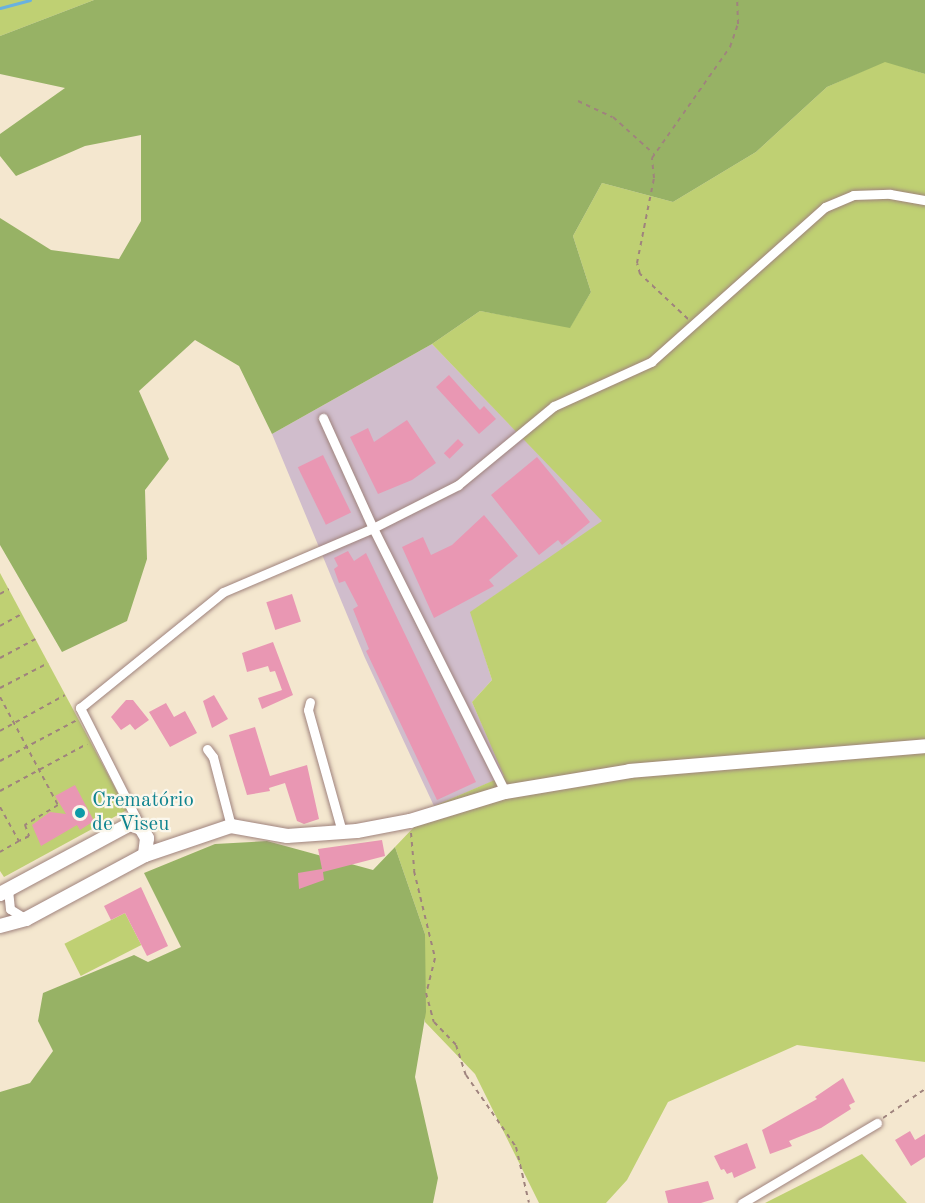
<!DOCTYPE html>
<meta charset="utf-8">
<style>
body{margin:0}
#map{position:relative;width:925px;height:1203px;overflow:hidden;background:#f4e7cf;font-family:"Old Standard TT",serif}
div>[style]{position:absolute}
.industrial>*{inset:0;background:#d0bdcc}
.green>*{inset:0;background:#bfd073;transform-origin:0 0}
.forest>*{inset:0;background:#97b265}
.stream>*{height:3px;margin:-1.5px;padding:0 1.5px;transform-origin:1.5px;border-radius:1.5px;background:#69b1e0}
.building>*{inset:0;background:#e997b3;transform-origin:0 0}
.path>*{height:2px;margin-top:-1px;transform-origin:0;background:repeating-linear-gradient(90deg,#9f837d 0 4.5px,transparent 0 9px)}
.roads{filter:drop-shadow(0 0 2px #9f837d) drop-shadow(0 0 2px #9f837d)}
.street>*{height:9px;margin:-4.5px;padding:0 4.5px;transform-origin:4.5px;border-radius:4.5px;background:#fff}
.secondary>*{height:14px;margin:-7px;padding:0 7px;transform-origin:7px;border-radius:7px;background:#fff}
.dots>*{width:16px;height:16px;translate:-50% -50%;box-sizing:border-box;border:3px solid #fbf7ec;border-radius:50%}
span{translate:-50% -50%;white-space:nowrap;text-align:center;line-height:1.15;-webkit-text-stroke:4.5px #fbf7ec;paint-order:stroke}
.culture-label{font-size:21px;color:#0d838f}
.left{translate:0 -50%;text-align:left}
</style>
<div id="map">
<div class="industrial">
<div style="clip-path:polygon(432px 344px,603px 521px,471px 612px,492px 680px,472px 702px,505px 776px,434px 806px,365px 658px,272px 434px)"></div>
</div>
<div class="green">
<div style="clip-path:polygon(0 0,94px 0,0 36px)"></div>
<div style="clip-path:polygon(885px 61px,925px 74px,925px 1062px,797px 1045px,668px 1102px,627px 1180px,606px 1203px,539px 1203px,475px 1074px,425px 1022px,425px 934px,395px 847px,434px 806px,504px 776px,472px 702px,492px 680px,470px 612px,602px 521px,432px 344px,480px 311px,570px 327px,591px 292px,573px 236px,602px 183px,673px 202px,756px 152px,827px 87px)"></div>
<div style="clip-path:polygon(0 573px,127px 810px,4px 877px,0 871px)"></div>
<div style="left:125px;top:913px;width:36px;height:68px;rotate:63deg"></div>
<div style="clip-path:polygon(862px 1154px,907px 1203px,765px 1203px)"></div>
</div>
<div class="forest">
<div style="clip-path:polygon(94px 0,925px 0,925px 74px,885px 62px,827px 87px,756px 152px,673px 202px,602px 183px,573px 236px,591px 292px,570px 328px,480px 311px,432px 344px,272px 434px,239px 366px,195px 340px,139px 391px,169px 459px,145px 490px,147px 559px,127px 621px,62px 652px,0 545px,0 218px,51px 250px,119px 259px,141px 221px,141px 135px,85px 146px,16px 176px,0 156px,0 134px,65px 88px,0 74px,0 36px)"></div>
<div style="clip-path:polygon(267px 841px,373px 870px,395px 847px,425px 934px,426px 1012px,415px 1077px,438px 1178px,433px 1203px,0 1203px,0 1092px,30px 1083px,53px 1051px,38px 1021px,43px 993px,134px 955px,148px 962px,181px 947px,144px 873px,215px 844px)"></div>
</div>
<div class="stream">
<div style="left:0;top:8px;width:31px;rotate:-15deg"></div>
</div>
<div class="building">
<div style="clip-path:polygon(449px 375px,480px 410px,484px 406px,496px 419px,479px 434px,436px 387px)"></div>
<div style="clip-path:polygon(407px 420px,436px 463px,412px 480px,378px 494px,350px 437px,368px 428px,374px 442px)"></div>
<div style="left:458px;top:439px;width:8px;height:20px;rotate:45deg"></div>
<div style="left:323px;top:455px;width:64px;height:28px;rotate:64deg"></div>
<div style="clip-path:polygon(537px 457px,590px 522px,562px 545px,558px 540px,539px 555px,491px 495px)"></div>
<div style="clip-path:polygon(484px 515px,518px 556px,489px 580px,494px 586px,434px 618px,402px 547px,423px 537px,431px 555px,452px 545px)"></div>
<div style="clip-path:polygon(348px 551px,354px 561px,366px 553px,476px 782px,437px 800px,366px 651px,369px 649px,353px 609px,358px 606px,345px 581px,339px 583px,334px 569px,338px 566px,334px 558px)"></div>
<div style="left:292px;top:594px;width:29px;height:27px;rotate:72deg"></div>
<div style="clip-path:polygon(273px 642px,293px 695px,262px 709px,258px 698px,282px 690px,275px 671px,270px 672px,268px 666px,247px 672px,242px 653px)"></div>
<div style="clip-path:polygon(214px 695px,228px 719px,212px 728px,203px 701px)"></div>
<div style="clip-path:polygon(126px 700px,133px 700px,149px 720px,135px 730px,130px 724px,121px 730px,111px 717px)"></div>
<div style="clip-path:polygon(166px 703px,174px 717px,185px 711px,197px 733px,170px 747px,149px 712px)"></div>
<div style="clip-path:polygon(255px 727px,270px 776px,307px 765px,319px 819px,304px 824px,297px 821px,285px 783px,269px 788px,270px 791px,247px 795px,229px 735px)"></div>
<div style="clip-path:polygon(75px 785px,94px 821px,80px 830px,77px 825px,41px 846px,32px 825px,50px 812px,66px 814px,55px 796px)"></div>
<div style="clip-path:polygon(382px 840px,385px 856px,323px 872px,324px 880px,299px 889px,298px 873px,322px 869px,318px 849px)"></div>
<div style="clip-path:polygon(141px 887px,168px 946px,147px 956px,125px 913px,111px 920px,104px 906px)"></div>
<div style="clip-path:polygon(843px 1078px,855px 1102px,849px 1105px,851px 1109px,821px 1128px,789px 1141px,792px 1146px,770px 1154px,762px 1130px,817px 1099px,815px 1097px)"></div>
<div style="clip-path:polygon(910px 1131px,915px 1140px,925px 1134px,925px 1157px,911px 1166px,895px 1140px)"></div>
<div style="clip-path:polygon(747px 1143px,756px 1168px,734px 1178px,732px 1172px,727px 1174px,724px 1169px,721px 1170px,714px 1156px)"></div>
<div style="clip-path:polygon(708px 1181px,714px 1199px,701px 1203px,668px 1203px,665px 1191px)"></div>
</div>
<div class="path">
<div style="left:578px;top:101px;width:38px;rotate:25deg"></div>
<div style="left:613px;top:117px;width:55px;rotate:42.1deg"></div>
<div style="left:688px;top:319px;width:66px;rotate:-136.8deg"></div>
<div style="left:640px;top:274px;width:11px;rotate:-105deg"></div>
<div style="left:637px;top:263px;width:87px;rotate:-78.7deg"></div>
<div style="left:654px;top:178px;width:20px;rotate:-96deg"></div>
<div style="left:652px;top:158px;width:136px;rotate:-54.9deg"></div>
<div style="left:730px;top:47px;width:24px;rotate:-71deg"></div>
<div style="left:738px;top:24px;width:24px;rotate:-92deg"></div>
<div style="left:0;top:594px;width:10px;rotate:-29deg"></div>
<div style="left:0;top:626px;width:25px;rotate:-29deg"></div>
<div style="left:0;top:658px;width:40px;rotate:-28deg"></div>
<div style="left:0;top:688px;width:54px;rotate:-27.5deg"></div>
<div style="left:0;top:697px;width:123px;rotate:61.8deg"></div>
<div style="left:58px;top:805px;width:39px;rotate:149deg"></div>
<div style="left:25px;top:825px;width:12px;rotate:70deg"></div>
<div style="left:29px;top:836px;width:11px;rotate:153deg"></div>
<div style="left:0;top:731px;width:74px;rotate:-29deg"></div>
<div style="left:0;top:761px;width:87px;rotate:-28deg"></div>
<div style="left:0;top:791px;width:99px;rotate:-28.4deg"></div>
<div style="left:0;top:807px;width:39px;rotate:61deg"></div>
<div style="left:19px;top:841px;width:22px;rotate:150deg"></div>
<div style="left:411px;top:833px;width:38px;rotate:85deg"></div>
<div style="left:414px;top:871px;width:89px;rotate:76.4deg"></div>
<div style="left:435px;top:958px;width:36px;rotate:104deg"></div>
<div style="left:426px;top:993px;width:30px;rotate:75deg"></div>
<div style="left:434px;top:1022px;width:32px;rotate:46deg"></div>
<div style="left:456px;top:1045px;width:32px;rotate:72deg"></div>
<div style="left:466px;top:1075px;width:88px;rotate:55.2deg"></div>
<div style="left:516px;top:1147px;width:57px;rotate:76.9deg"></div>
<div style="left:883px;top:1118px;width:51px;rotate:-34.6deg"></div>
</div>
<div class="roads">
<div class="street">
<div style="left:323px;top:418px;width:121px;rotate:65.6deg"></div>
<div style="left:373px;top:528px;width:295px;rotate:63.4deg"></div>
<div style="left:310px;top:702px;width:8px;rotate:104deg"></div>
<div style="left:308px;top:710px;width:127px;rotate:74.4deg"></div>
<div style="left:207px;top:749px;width:10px;rotate:53deg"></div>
<div style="left:213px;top:757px;width:71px;rotate:75.4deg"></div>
<div style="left:141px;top:828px;width:135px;rotate:-116.9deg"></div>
<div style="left:80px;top:708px;width:184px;rotate:-39deg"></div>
<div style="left:223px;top:592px;width:163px;rotate:-23.1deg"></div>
<div style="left:373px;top:528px;width:95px;rotate:-26.8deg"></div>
<div style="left:458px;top:485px;width:124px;rotate:-39.5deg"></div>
<div style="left:554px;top:406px;width:107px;rotate:-24.4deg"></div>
<div style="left:651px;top:362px;width:233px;rotate:-41.7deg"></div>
<div style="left:825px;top:207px;width:30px;rotate:-23deg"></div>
<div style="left:853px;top:195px;width:37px;rotate:-2deg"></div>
<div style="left:890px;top:194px;width:36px;rotate:10deg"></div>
<div style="left:8px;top:890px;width:19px;rotate:84deg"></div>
<div style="left:10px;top:909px;width:19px;rotate:32deg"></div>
<div style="left:742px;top:1203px;width:157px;rotate:-30.7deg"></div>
</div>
<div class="secondary">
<div style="left:0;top:894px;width:148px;rotate:-28.3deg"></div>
<div style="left:130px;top:824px;width:12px;rotate:20deg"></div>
<div style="left:141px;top:828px;width:12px;rotate:59deg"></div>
<div style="left:147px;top:838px;width:17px;rotate:97deg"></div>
<div style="left:0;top:926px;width:27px;rotate:-15deg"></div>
<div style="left:26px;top:919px;width:135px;rotate:-28.3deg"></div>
<div style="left:145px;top:855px;width:91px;rotate:-18.6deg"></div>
<div style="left:231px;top:826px;width:57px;rotate:10.1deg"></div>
<div style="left:287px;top:836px;width:70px;rotate:-4.1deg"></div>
<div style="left:357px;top:831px;width:54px;rotate:-10.7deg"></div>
<div style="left:410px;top:821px;width:99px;rotate:-17deg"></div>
<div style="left:505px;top:792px;width:127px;rotate:-9.5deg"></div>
<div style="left:630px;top:771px;width:296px;rotate:-4.8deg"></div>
</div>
</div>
<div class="dots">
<div style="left:80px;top:813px;background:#0f9aa8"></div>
</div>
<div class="culture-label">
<span class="left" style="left:92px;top:813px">Crematório<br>de Viseu</span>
</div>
</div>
